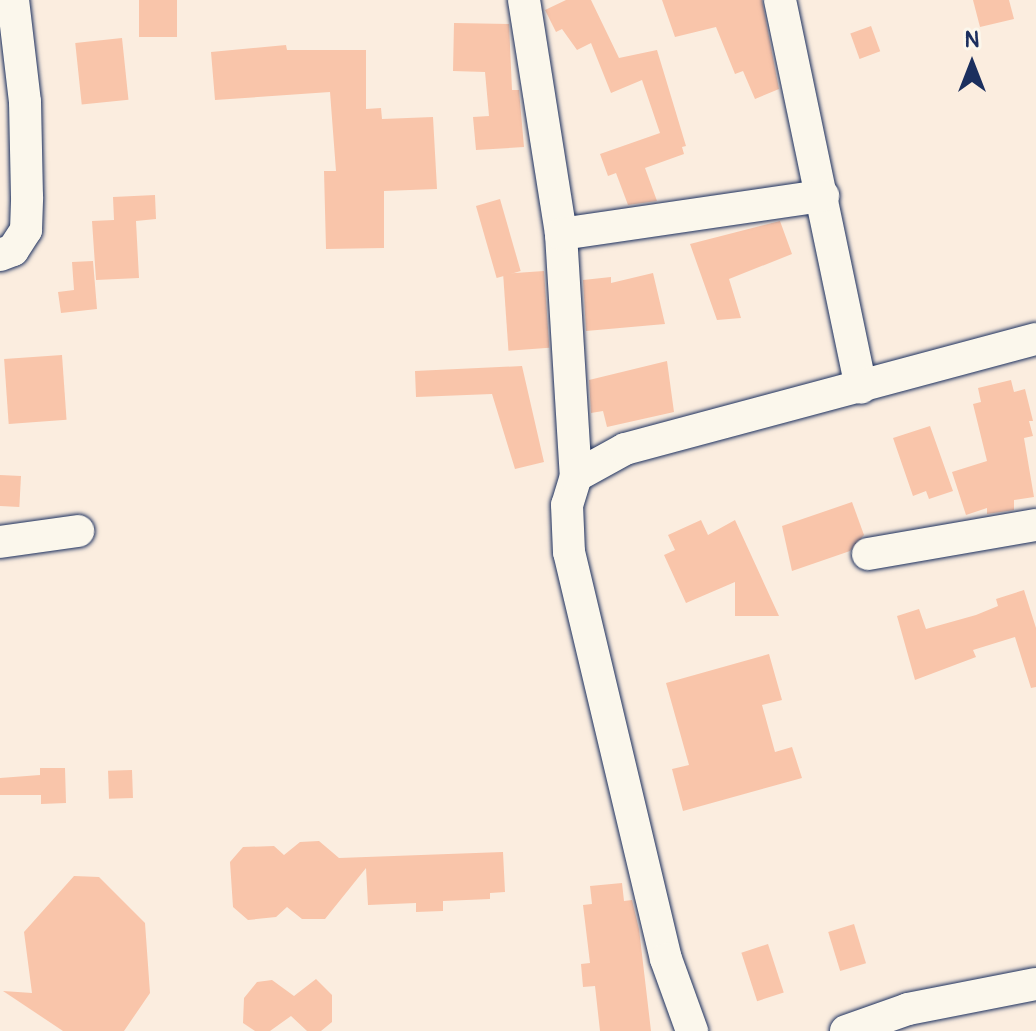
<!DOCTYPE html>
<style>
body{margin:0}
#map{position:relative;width:1036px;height:1031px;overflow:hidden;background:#fbeddf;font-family:Pangolin,sans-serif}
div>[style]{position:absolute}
.building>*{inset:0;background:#f9c5aa;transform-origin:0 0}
.roads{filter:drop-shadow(0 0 2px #1b2f5e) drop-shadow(0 0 2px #1b2f5e)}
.minor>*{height:32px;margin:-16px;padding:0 16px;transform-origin:16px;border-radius:16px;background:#fbf7ec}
span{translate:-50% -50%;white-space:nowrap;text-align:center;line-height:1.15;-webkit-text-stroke:8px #fbf7ec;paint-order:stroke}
.north{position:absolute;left:932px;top:24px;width:80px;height:80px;-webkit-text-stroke:6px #fbf7ec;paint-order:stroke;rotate:0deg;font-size:22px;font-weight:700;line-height:32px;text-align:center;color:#1b2f5e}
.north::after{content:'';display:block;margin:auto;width:28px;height:36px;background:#1b2f5e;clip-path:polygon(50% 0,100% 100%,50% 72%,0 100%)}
</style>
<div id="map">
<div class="building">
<div style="left:139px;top:0;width:38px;height:37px"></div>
<div style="clip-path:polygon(566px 0,591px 0,619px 58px,657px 50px,686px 146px,682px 147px,684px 154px,645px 168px,657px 201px,628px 205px,616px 173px,608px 176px,600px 154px,660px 133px,642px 80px,611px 93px,591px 43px,577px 50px,562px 29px,556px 32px,545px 10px)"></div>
<div style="clip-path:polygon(662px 0,762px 0,779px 89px,755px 99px,743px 71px,735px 74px,716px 27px,675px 37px)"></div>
<div style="clip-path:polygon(973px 0,1009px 0,1014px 19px,980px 27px)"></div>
<div style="clip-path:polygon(454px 23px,509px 24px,512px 90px,519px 90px,524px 147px,476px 150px,473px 117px,489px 116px,485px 72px,453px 71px)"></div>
<div style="left:871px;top:26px;width:27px;height:22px;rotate:70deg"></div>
<div style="left:122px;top:38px;width:62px;height:47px;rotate:84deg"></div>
<div style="clip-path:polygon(286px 45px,287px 50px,366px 50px,366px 109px,381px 108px,382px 119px,433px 117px,437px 189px,384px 191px,384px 248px,326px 249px,324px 171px,336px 171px,330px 92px,215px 100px,211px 52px)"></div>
<div style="clip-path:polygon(155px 195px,156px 219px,136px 221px,139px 278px,96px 280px,92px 221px,114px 220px,113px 197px)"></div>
<div style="left:500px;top:199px;width:75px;height:25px;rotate:74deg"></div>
<div style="clip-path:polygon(780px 221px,792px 254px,729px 279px,741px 318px,717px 320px,690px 244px)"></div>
<div style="clip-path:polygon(93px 261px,97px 309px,61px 313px,58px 292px,74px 290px,72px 262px)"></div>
<div style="left:544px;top:271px;width:77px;height:41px;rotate:86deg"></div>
<div style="clip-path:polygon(653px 273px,665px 324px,586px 331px,583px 280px,611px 277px,611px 283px)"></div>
<div style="left:62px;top:355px;width:65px;height:58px;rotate:86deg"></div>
<div style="clip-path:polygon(667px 361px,674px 412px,607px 427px,603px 411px,591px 413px,589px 380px)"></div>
<div style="clip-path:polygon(522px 366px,544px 462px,515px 469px,492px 394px,416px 397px,415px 371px)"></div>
<div style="clip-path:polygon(1011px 380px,1014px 392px,1025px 389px,1033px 421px,1029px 421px,1033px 436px,1024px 438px,1034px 497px,1014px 500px,1014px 510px,987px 514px,987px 508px,966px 515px,952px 472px,987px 461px,973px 404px,981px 402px,978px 388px)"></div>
<div style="clip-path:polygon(930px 426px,953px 491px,929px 499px,926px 491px,913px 496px,893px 438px)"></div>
<div style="left:0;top:475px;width:21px;height:31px;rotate:3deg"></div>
<div style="clip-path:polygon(852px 502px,864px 535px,850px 551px,792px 571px,782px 526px)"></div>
<div style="clip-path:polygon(701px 520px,708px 535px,735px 520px,779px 616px,735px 616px,735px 582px,686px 603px,664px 555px,675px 550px,668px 535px)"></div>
<div style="clip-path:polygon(1024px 590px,1036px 628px,1036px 687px,1031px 688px,1015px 637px,973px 650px,976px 657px,915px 680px,897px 616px,919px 609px,926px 629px,976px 615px,998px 606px,996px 599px)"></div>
<div style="clip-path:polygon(769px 654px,782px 700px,762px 705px,775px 752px,792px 747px,802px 778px,683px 811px,672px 769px,689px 765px,666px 683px)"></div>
<div style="clip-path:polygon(40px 768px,65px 768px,66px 803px,41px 804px,41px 795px,0 795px,0 778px,40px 775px)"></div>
<div style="left:132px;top:770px;width:28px;height:24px;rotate:88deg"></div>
<div style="clip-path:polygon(319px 841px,339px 858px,503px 852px,505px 892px,490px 893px,490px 899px,443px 901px,443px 911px,416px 912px,416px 903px,368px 905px,366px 868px,325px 919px,302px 919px,287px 907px,276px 917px,248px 920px,233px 907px,230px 862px,243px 847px,274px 846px,284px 855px,300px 842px)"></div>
<div style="clip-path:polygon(74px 876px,99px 877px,145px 923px,150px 993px,124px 1031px,63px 1031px,3px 991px,32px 993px,24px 932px)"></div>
<div style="clip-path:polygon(622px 883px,624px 901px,632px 900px,639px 929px,651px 1031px,600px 1031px,595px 986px,583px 987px,581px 964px,590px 963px,583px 905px,592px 904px,590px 886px)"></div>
<div style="left:854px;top:924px;width:41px;height:27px;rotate:73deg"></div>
<div style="left:768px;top:944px;width:51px;height:28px;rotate:72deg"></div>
<div style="clip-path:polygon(316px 979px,332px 995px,332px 1022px,321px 1031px,307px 1031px,291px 1016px,270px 1031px,255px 1031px,243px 1023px,244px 998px,257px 982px,272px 980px,294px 996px)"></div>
</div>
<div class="roads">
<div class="minor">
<div style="left:524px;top:0;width:237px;rotate:81deg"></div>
<div style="left:561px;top:234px;width:242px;rotate:86.5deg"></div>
<div style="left:576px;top:476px;width:30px;rotate:107deg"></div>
<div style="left:567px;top:505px;width:47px;rotate:87.6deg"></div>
<div style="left:569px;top:552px;width:418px;rotate:76.6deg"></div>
<div style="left:666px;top:959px;width:77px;rotate:70.1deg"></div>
<div style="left:780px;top:0;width:396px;rotate:78.2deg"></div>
<div style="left:561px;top:234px;width:265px;rotate:-8.3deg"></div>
<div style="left:0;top:255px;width:14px;rotate:-21deg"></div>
<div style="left:13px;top:250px;width:24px;rotate:-57deg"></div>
<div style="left:26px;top:230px;width:33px;rotate:-88deg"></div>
<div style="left:27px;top:197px;width:95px;rotate:-91.2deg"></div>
<div style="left:25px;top:102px;width:103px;rotate:-96.7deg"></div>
<div style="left:576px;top:476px;width:56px;rotate:-28.9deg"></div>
<div style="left:625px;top:449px;width:425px;rotate:-15deg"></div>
<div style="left:0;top:542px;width:79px;rotate:-8deg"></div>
<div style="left:868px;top:554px;width:170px;rotate:-9.8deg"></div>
<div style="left:846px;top:1031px;width:66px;rotate:-19.5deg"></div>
<div style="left:908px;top:1009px;width:130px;rotate:-11.1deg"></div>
</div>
</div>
<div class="north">N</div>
</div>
